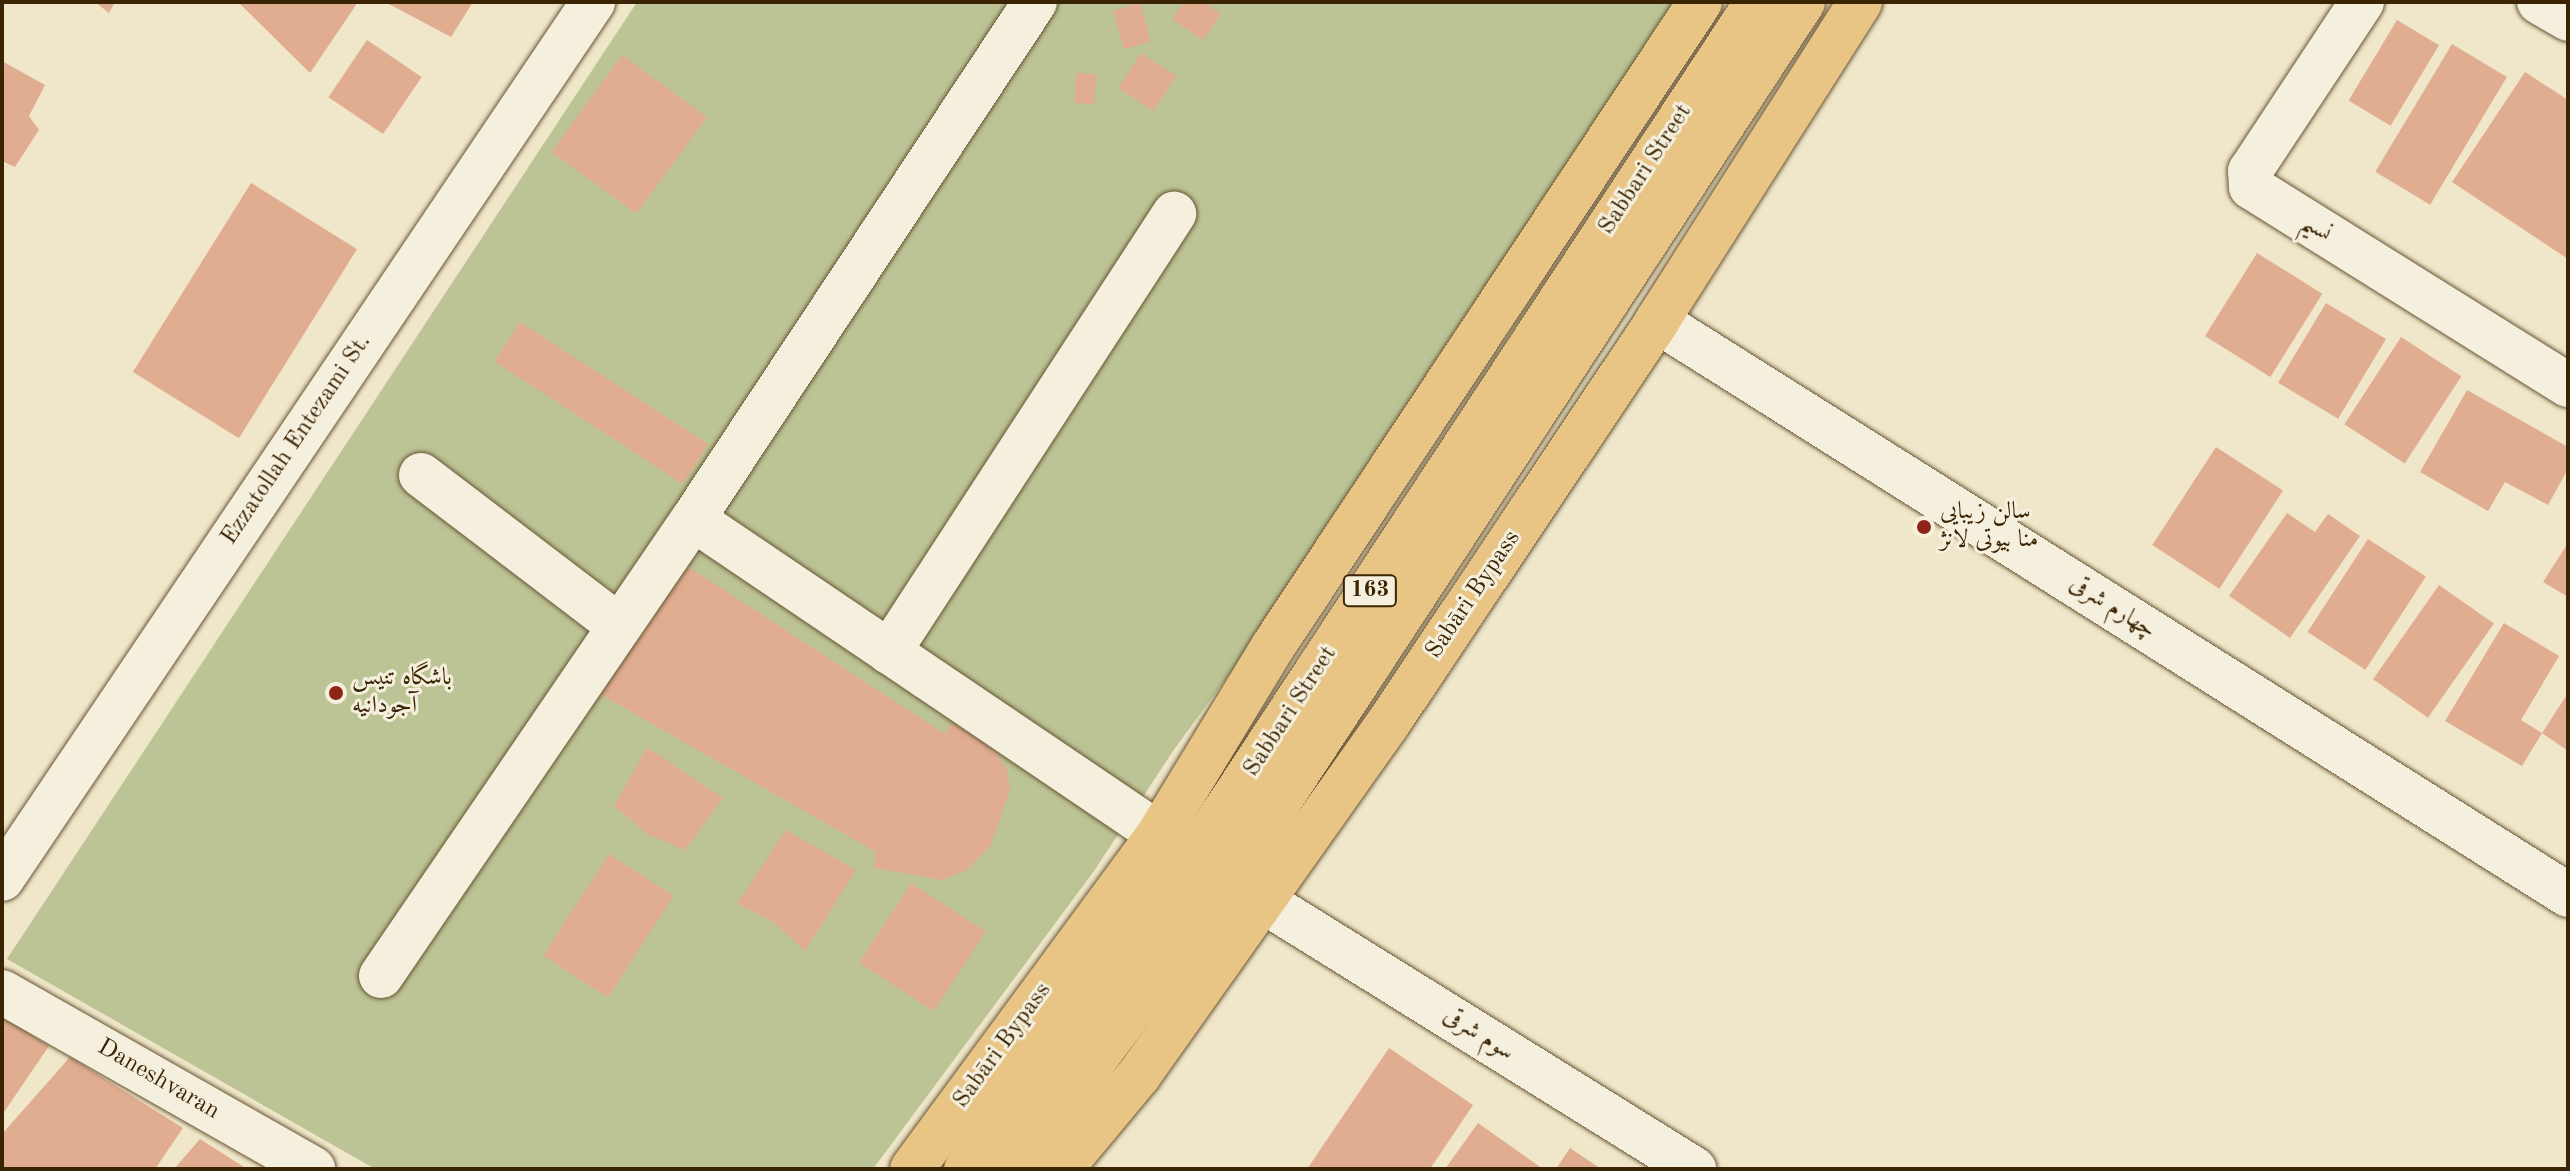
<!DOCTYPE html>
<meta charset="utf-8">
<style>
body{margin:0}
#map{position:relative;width:2570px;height:1171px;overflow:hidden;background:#f0e7ca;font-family:"Old Standard TT",Amiri,serif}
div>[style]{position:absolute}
.green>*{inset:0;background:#bcc495}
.building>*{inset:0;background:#e0ad91;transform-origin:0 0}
.roads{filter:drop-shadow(0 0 2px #685535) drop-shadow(0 0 2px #685535)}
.minor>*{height:44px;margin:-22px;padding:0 22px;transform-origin:22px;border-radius:22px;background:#f5efdd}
.major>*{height:44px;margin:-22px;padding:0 22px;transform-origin:22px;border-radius:22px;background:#e8c485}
.dots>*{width:22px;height:22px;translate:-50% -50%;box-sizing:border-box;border:4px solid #f5efdd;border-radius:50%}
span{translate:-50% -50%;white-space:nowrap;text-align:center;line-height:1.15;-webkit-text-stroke:6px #f5efdd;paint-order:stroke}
.shield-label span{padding:2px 6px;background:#f5efdd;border:2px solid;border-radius:6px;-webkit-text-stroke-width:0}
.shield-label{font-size:22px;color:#3b2403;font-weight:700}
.street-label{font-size:24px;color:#3b2403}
.poi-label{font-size:24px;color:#3b2403}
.left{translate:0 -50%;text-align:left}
.frame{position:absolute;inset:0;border:4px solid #3b2403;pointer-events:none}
</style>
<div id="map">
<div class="green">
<div style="clip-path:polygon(637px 2px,1676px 2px,1319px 552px,1173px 751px,1094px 871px,873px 1169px,375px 1169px,7px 959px)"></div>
</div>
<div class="building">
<div style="clip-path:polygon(95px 2px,115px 2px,109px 13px)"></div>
<div style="clip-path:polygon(238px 2px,358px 2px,310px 73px)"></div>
<div style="clip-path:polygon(385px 2px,473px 2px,451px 37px)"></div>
<div style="clip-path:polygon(1184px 2px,1204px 2px,1221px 14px,1203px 40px,1172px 19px)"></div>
<div style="left:1140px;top:3px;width:40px;height:28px;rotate:74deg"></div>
<div style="left:2397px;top:20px;width:49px;height:94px;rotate:31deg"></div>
<div style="left:367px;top:40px;width:66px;height:69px;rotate:34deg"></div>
<div style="left:2452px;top:44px;width:64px;height:149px;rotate:31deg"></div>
<div style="left:1141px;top:53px;width:42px;height:42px;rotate:33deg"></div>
<div style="left:622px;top:55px;width:105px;height:120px;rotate:36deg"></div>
<div style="clip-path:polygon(2px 61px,45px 85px,29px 116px,39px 130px,15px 167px,2px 161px)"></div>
<div style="clip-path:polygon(2525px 72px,2568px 100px,2568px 259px,2452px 182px)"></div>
<div style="left:1076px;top:73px;width:20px;height:30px;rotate:3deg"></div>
<div style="left:251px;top:183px;width:125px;height:223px;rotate:32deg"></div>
<div style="left:2257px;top:253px;width:77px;height:98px;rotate:32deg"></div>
<div style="left:2326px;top:303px;width:70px;height:93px;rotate:31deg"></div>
<div style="left:520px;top:322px;width:225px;height:47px;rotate:33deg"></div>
<div style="left:2401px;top:337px;width:72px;height:104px;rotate:33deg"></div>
<div style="clip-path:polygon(2467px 390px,2568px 447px,2568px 469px,2548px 505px,2505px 482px,2488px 511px,2420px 472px)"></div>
<div style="left:2216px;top:447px;width:80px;height:117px;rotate:33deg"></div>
<div style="clip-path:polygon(2287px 513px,2315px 532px,2328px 514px,2360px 536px,2290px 638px,2229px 596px)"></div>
<div style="left:2368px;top:539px;width:69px;height:111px;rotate:33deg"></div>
<div style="clip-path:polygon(2568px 543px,2568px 597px,2543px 582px)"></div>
<div style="clip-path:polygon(684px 564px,945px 734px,952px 723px,993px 749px,1007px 769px,1010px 790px,990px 847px,967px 870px,942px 880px,874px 868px,876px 852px,600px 694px)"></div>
<div style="left:2439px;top:585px;width:67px;height:115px;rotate:35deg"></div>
<div style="clip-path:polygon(2504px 623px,2559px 656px,2521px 720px,2542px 733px,2522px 766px,2445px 721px)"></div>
<div style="clip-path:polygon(2568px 693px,2568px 751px,2542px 733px)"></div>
<div style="clip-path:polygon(647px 747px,723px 798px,685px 850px,649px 835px,614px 806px)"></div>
<div style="clip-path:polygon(786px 830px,856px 870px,805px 951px,775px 923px,737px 904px)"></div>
<div style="left:609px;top:854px;width:77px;height:121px;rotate:33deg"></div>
<div style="left:911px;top:883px;width:89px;height:95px;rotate:33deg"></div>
<div style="clip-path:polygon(2px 1016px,49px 1046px,2px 1115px)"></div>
<div style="clip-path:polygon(1389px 1048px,1473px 1105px,1430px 1169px,1307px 1169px)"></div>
<div style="clip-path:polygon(70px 1057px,183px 1128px,155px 1169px,2px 1169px,2px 1134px)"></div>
<div style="clip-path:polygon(1478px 1123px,1543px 1169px,1445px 1169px)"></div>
<div style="clip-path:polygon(200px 1139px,247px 1169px,174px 1169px)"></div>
<div style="clip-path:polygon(1570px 1148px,1601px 1169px,1556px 1169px)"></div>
</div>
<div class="roads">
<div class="minor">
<div style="left:1035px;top:2px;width:620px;rotate:123.48deg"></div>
<div style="left:693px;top:519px;width:562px;rotate:34.06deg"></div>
<div style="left:2362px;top:2px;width:203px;rotate:123.5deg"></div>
<div style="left:2250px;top:171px;width:16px;rotate:86deg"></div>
<div style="left:2251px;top:187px;width:374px;rotate:32deg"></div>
<div style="left:2539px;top:2px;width:34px;rotate:30deg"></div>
<div style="left:1657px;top:321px;width:1077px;rotate:32.21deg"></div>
<div style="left:421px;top:475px;width:249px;rotate:37.3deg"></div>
<div style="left:889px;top:652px;width:523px;rotate:-56.95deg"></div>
<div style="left:2px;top:879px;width:1058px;rotate:-56.02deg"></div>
<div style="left:1263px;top:901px;width:508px;rotate:31.87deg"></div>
<div style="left:381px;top:976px;width:553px;rotate:-55.68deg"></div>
<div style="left:2px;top:992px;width:358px;rotate:29.6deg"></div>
</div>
<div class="major">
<div style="left:912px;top:1169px;width:416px;rotate:-53.6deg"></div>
<div style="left:1159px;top:834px;width:218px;rotate:-58.7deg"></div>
<div style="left:1272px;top:648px;width:775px;rotate:-56.47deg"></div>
<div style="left:966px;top:1169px;width:382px;rotate:-53.7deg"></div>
<div style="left:1192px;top:861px;width:1028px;rotate:-56.67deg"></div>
<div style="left:1014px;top:1169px;width:358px;rotate:-53.5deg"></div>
<div style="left:1227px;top:881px;width:1051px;rotate:-56.76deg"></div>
<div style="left:1061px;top:1169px;width:122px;rotate:-50.3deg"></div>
<div style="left:1139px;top:1075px;width:429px;rotate:-54.7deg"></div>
<div style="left:1387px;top:725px;width:486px;rotate:-56.2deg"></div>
<div style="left:1657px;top:321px;width:378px;rotate:-57.5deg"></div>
</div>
</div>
<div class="dots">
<div style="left:1924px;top:527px;background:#8f2418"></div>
<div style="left:336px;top:693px;background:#8f2418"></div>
</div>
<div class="shield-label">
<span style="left:1370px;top:591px">163</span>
</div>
<div class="street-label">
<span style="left:1646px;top:170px;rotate:-57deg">Sabbari Street</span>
<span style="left:2316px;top:229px;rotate:32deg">نسیم</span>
<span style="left:297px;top:440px;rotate:-56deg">Ezzatollah Entezami St.</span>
<span style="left:1474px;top:595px;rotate:-56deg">Sabāri Bypass</span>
<span style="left:2112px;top:608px;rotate:32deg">چهارم شرقی</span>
<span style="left:1291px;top:712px;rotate:-57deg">Sabbari Street</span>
<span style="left:1478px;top:1035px;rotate:32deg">سوم شرقی</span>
<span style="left:1003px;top:1046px;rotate:-54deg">Sabāri Bypass</span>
<span style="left:158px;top:1080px;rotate:30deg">Daneshvaran</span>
</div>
<div class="poi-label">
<span class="left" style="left:1940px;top:527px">سالن زیبایی<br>منا بیوتی لانژ</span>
<span class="left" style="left:352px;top:693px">باشگاه تنیس<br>آجودانیه</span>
</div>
<div class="frame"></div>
</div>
